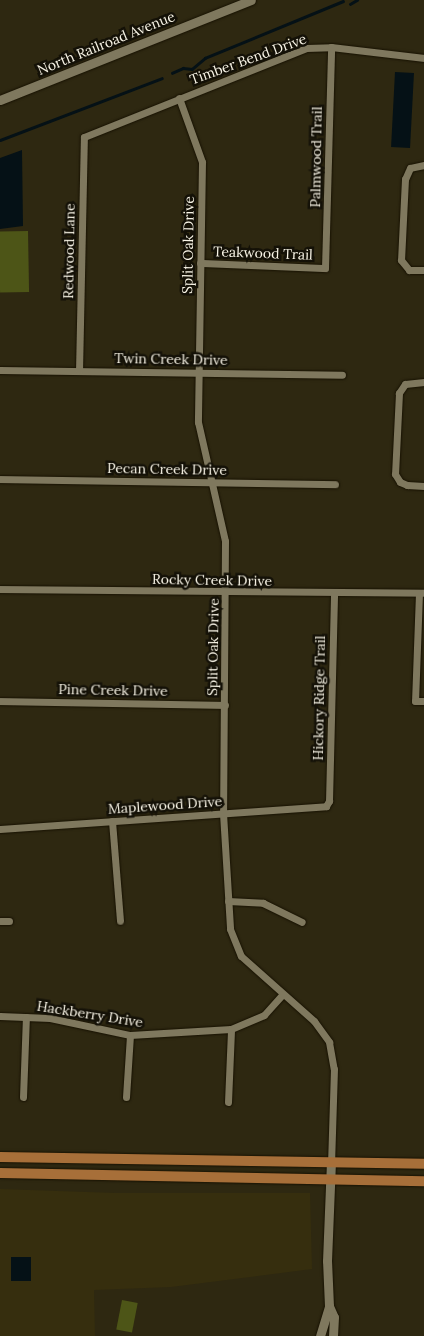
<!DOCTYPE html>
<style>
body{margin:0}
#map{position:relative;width:424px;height:1336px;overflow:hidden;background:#2e2811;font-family:Lora,serif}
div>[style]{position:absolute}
.built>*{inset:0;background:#362e0e}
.green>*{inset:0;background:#4d5517;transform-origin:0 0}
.water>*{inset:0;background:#051116;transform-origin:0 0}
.stream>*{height:2.5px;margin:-1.25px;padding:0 1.25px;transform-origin:1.25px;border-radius:1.25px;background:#051116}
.roads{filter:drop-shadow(0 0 1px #171100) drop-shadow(0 0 1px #171100)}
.minor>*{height:7px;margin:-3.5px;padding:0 3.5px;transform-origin:3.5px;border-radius:3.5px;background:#7f785e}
.tertiary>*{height:9px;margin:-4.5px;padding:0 4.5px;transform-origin:4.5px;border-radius:4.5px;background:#7f785e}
.primary>*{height:10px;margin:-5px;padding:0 5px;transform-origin:5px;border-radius:5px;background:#a76f39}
span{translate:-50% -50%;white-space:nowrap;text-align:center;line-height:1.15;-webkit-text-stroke:5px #141107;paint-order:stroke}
.street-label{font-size:14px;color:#f9f5e7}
</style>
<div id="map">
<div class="built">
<div style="clip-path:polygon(0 1189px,115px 1193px,310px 1193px,312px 1269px,171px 1287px,94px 1290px,95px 1336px,0 1336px)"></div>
</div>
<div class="green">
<div style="left:28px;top:231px;width:61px;height:29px;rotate:89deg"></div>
<div style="left:122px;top:1300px;width:16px;height:30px;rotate:11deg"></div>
</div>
<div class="water">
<div style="left:395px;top:72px;width:19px;height:75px;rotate:3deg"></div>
<div style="clip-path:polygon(22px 150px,23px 226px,0 229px,0 158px)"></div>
<div style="left:11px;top:1257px;width:20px;height:24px"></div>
</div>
<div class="stream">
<div style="left:350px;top:4px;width:8px;rotate:-30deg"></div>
<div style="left:172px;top:73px;width:12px;rotate:-24deg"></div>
<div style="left:183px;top:68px;width:9px;rotate:6deg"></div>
<div style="left:192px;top:69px;width:17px;rotate:-40deg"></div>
<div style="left:205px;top:58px;width:149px;rotate:-22.4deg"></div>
<div style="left:0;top:140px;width:173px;rotate:-20.9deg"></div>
</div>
<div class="roads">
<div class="minor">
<div style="left:179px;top:98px;width:68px;rotate:70.2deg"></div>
<div style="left:202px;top:162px;width:260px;rotate:90.9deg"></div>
<div style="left:198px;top:422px;width:122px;rotate:77.2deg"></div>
<div style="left:225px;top:541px;width:272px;rotate:90.4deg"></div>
<div style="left:223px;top:813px;width:116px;rotate:86.5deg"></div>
<div style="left:230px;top:929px;width:29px;rotate:68deg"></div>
<div style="left:241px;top:956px;width:98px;rotate:41.7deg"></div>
<div style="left:314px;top:1021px;width:26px;rotate:54deg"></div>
<div style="left:329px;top:1042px;width:27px;rotate:80deg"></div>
<div style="left:334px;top:1069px;width:94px;rotate:91.8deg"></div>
<div style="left:424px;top:165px;width:14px;rotate:168deg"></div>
<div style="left:410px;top:168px;width:12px;rotate:114deg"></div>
<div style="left:405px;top:179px;width:81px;rotate:92.8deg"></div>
<div style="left:401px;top:260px;width:13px;rotate:51deg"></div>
<div style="left:409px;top:270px;width:15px"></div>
<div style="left:200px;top:263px;width:125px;rotate:2.3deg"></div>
<div style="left:325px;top:268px;width:221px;rotate:-88.4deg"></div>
<div style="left:0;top:370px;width:342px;rotate:0.8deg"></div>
<div style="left:79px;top:371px;width:234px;rotate:-88.8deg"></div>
<div style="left:84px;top:137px;width:239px;rotate:-21.8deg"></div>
<div style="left:306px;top:48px;width:25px;rotate:-2deg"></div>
<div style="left:331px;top:47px;width:94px;rotate:6.7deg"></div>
<div style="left:424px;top:382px;width:19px;rotate:174deg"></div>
<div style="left:405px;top:384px;width:11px;rotate:124deg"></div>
<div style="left:399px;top:393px;width:81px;rotate:92.8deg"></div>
<div style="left:395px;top:474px;width:9px;rotate:58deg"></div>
<div style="left:400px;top:482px;width:8px;rotate:23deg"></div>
<div style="left:407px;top:485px;width:17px;rotate:3deg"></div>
<div style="left:0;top:479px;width:335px;rotate:0.9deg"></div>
<div style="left:0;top:589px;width:424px;rotate:0.5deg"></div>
<div style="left:419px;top:593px;width:108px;rotate:92.1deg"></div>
<div style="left:415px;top:701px;width:9px"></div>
<div style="left:0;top:701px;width:225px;rotate:1deg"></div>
<div style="left:112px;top:821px;width:100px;rotate:85.4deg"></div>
<div style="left:0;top:829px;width:327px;rotate:-4deg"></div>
<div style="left:326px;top:806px;width:6px;rotate:-59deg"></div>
<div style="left:329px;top:801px;width:206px;rotate:-88.6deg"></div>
<div style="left:228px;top:901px;width:35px;rotate:3deg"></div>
<div style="left:263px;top:903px;width:43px;rotate:26deg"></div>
<div style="left:0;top:921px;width:9px"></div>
<div style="left:0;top:1016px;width:50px;rotate:2.3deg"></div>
<div style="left:50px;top:1018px;width:82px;rotate:12deg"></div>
<div style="left:130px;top:1035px;width:101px;rotate:-3.4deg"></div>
<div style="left:231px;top:1029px;width:36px;rotate:-23deg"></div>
<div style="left:264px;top:1015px;width:28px;rotate:-48deg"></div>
<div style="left:23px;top:1097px;width:80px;rotate:-87.9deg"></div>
<div style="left:126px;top:1097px;width:62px;rotate:-86.3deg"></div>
<div style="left:228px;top:1102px;width:73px;rotate:-87.6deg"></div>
</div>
<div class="tertiary">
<div style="left:0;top:100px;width:270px;rotate:-21.7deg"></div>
<div style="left:329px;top:1306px;width:12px;rotate:66deg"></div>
<div style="left:334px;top:1317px;width:19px;rotate:93deg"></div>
<div style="left:320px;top:1336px;width:31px;rotate:-73deg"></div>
<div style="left:329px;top:1306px;width:45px;rotate:-92.5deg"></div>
<div style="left:327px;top:1261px;width:98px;rotate:-87.7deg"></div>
</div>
<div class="primary">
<div style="left:0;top:1157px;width:424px;rotate:0.9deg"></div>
<div style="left:0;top:1173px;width:424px;rotate:1.1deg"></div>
</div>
</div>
<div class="street-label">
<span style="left:106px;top:43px;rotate:-22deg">North Railroad Avenue</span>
<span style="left:248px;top:59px;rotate:-20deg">Timber Bend Drive</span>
<span style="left:316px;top:157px;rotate:-89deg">Palmwood Trail</span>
<span style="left:188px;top:245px;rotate:-89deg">Split Oak Drive</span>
<span style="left:69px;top:251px;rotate:-89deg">Redwood Lane</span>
<span style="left:263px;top:253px;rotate:2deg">Teakwood Trail</span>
<span style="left:171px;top:359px;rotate:1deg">Twin Creek Drive</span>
<span style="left:167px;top:469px;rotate:1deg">Pecan Creek Drive</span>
<span style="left:212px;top:580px;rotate:1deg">Rocky Creek Drive</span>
<span style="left:213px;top:647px;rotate:-89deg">Split Oak Drive</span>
<span style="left:113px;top:690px;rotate:1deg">Pine Creek Drive</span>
<span style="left:319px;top:698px;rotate:-89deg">Hickory Ridge Trail</span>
<span style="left:165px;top:805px;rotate:-4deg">Maplewood Drive</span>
<span style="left:90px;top:1014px;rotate:9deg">Hackberry Drive</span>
</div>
</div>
